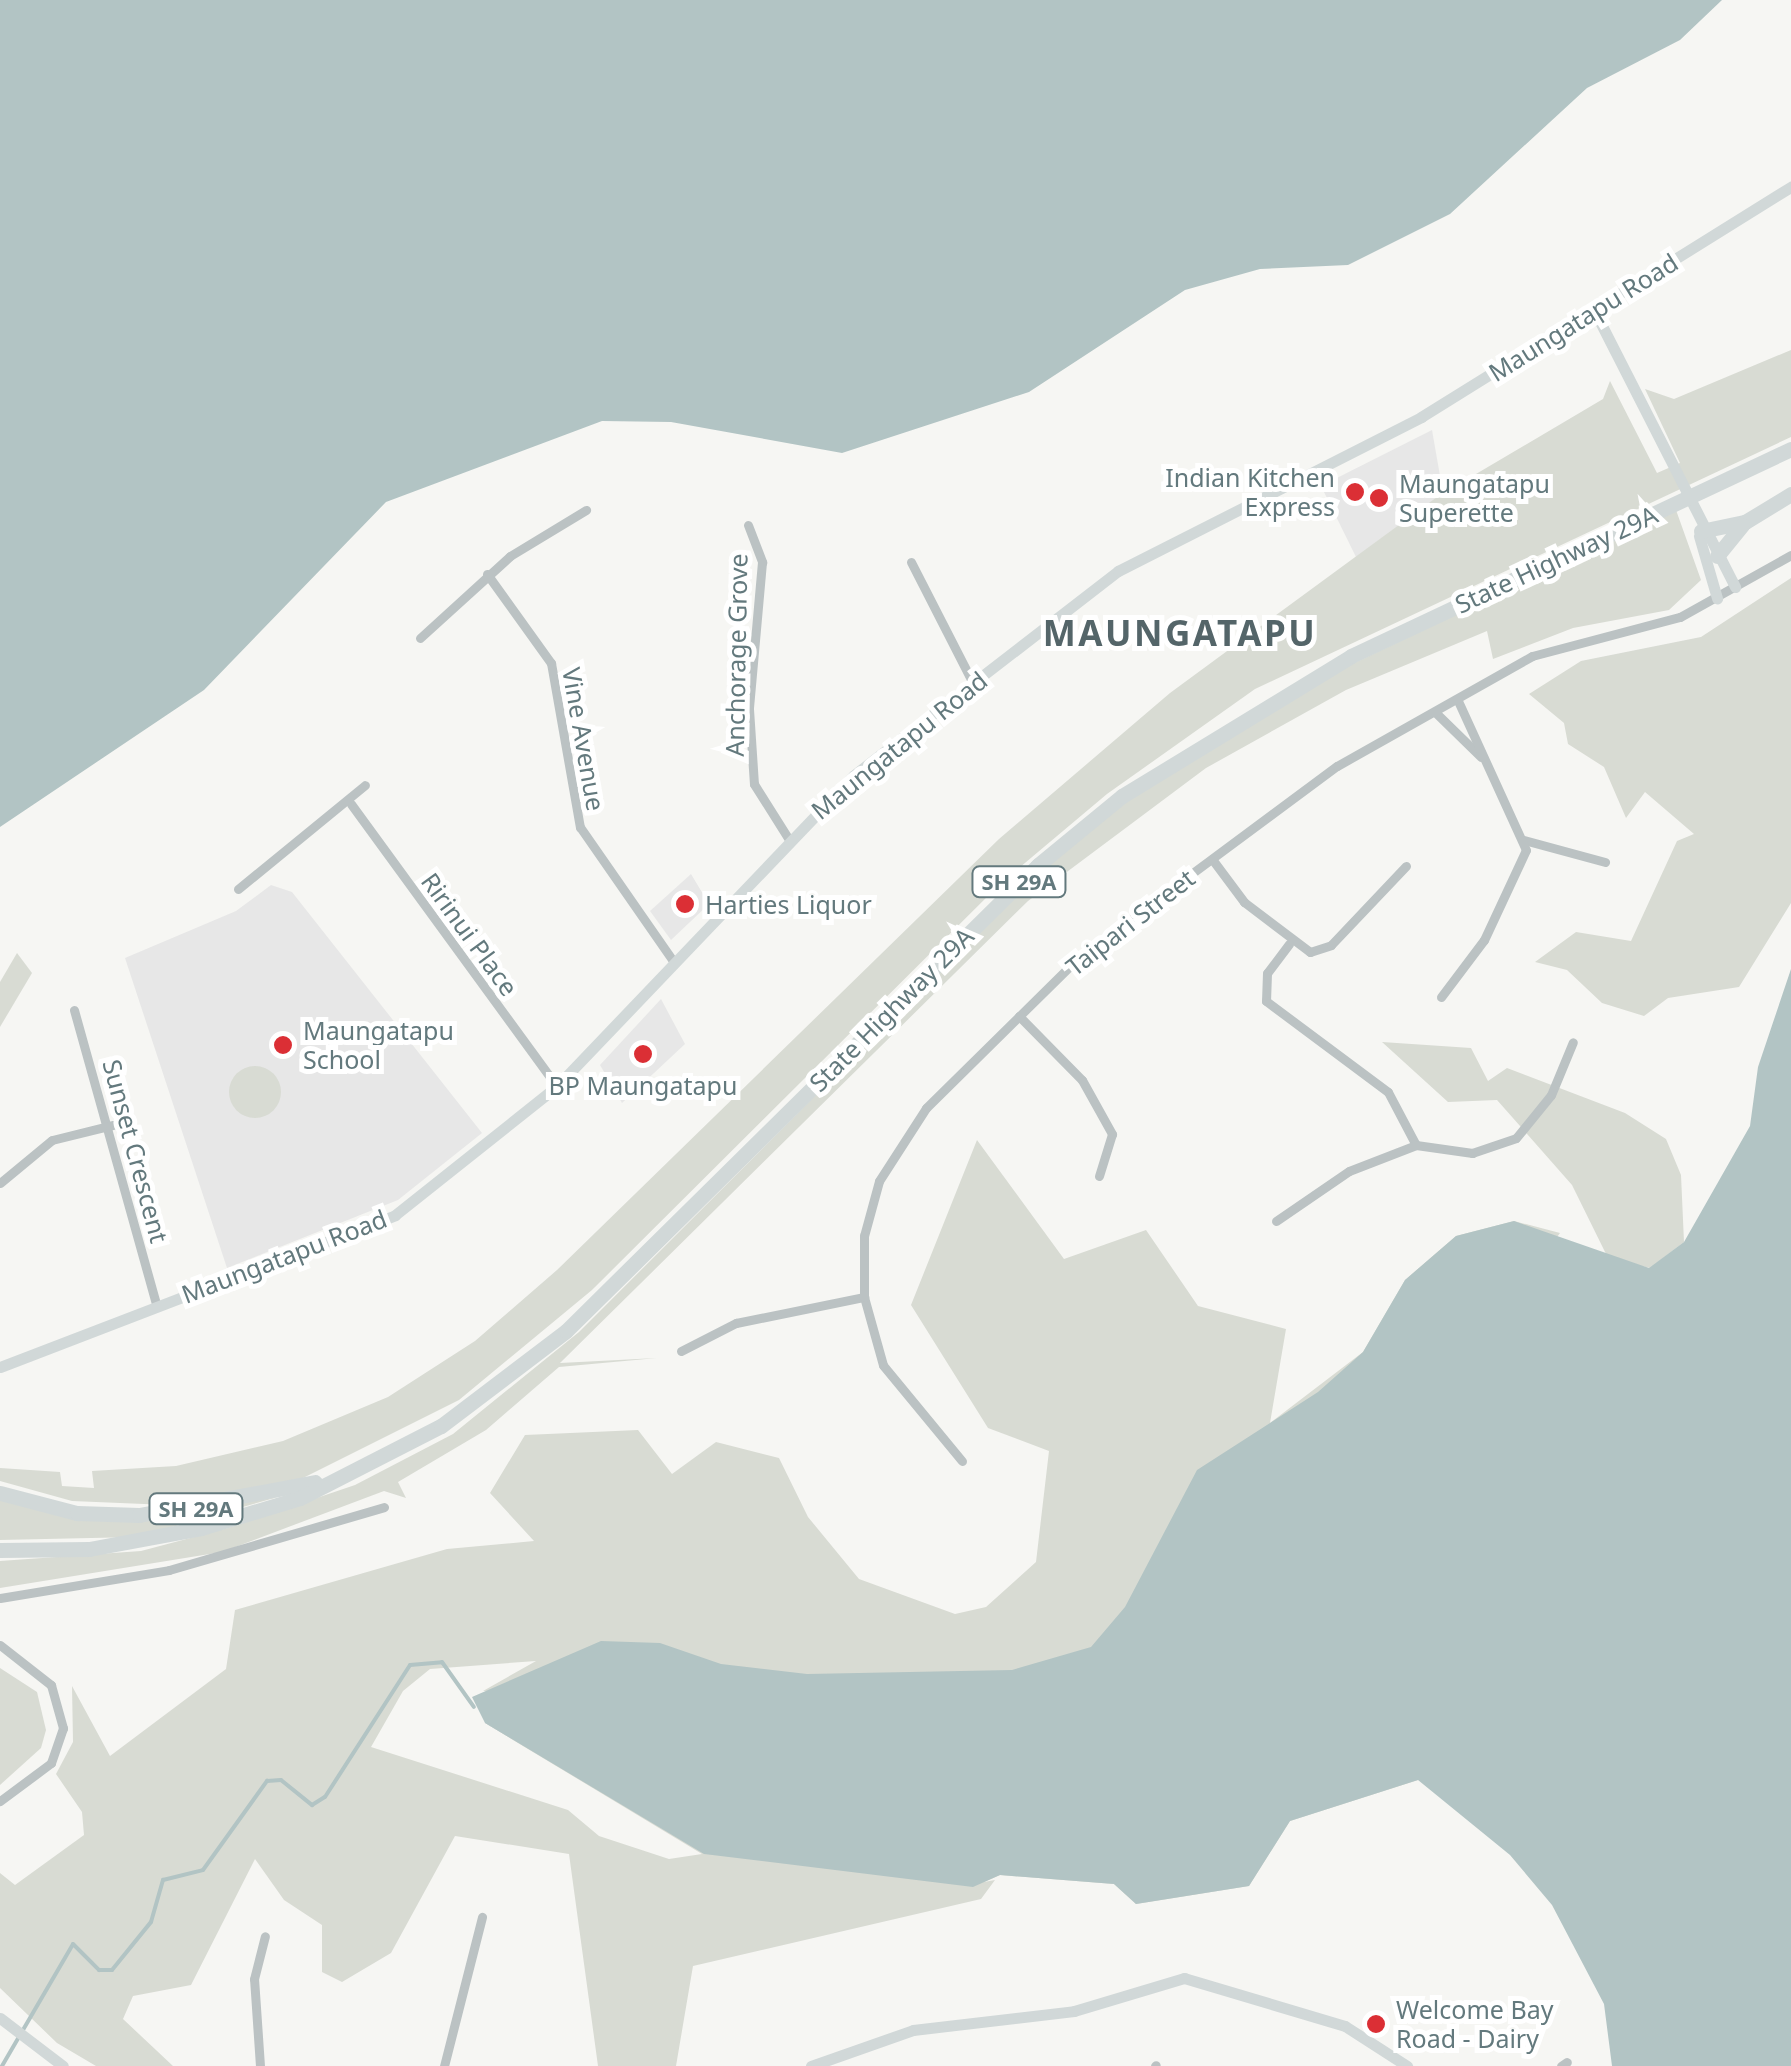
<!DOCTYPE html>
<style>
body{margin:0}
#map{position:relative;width:1791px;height:2066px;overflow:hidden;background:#f6f6f3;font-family:"Noto Sans",sans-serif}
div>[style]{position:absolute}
.built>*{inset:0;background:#e7e7e7}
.green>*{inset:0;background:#d8dbd3}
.round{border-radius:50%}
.water>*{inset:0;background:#b2c4c4}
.stream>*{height:4px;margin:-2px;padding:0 2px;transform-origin:2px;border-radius:2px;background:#b2c4c4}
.street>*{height:9px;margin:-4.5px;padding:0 4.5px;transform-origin:4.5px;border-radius:4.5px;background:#bbc2c3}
.secondary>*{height:11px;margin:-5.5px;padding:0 5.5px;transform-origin:5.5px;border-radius:5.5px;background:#d1d8d8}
.highway>*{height:15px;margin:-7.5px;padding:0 7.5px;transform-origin:7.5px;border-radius:7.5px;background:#d1d8d8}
.dots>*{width:28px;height:28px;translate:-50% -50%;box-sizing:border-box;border:5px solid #fff;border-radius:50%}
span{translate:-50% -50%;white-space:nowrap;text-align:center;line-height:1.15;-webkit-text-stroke:10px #fff;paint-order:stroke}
.shield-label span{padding:2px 8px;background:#fff;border:2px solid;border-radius:8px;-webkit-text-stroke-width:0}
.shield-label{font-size:22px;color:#63797d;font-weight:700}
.street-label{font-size:25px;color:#63797d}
.poi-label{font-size:25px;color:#63797d}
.right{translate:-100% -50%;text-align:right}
.left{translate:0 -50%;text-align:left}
.district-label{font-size:35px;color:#546569;font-weight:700;letter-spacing:2.5px}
</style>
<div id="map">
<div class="built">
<div style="clip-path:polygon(1432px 430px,1443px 493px,1356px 557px,1321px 486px)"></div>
<div style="clip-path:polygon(691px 874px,709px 904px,671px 940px,650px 911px)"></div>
<div style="clip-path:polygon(271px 885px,292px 892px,482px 1133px,398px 1200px,227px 1268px,125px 958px,236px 911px)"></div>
<div style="clip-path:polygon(661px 999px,685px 1044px,622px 1103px,600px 1065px)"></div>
</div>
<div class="green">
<div style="clip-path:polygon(1791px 350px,1791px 437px,1255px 689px,1107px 794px,1001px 883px,592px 1290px,459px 1400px,303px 1478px,168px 1505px,72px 1501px,0 1481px,0 1468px,60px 1472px,62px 1486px,94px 1488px,92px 1471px,176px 1466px,283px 1441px,388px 1397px,475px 1341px,557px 1270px,999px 839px,1170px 693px,1437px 497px,1603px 399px,1610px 381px,1657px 473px,1680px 463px,1645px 389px,1674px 399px)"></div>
<div style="clip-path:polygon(1676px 510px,1701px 580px,1669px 610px,1573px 628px,1493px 659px,1487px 631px,1346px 690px,1206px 768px,1028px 901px,560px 1363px,657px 1358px,559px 1367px,486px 1430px,398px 1482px,406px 1498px,384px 1491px,222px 1552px,0 1588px,0 1561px,141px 1551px,228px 1528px,355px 1485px,453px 1434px,579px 1332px,1049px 862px,1145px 788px,1327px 676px)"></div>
<div style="clip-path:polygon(1791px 578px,1791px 903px,1739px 987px,1668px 998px,1644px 1016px,1602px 1003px,1567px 970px,1535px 962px,1576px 932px,1631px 941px,1677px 841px,1694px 834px,1645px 792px,1626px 818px,1604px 767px,1568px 744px,1564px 723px,1529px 694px,1581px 661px,1701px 637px)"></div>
<div style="clip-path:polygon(17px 953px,32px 973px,0 1027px,0 982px)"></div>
<div style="clip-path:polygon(1382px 1042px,1471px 1048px,1488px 1081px,1507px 1068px,1625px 1113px,1666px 1139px,1681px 1175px,1684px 1242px,1650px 1268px,1608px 1258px,1572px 1185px,1497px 1100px,1448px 1102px)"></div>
<div class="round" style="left:229px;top:1066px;width:52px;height:52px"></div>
<div style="clip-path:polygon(977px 1140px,1064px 1259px,1146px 1230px,1198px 1306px,1286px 1329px,1270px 1423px,1363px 1352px,1405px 1280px,1456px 1236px,1514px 1221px,1560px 1233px,1222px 1697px,483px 1691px,536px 1661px,430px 1669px,403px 1691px,371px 1747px,568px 1810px,599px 1836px,669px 1859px,702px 1854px,485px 1723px,1418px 1780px,1290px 1821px,1249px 1886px,1136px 1904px,1114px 1884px,1000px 1875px,984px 1882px,995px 1880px,981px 1899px,693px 1966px,676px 2066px,598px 2066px,569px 1854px,455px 1836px,391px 1953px,342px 1982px,322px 1972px,322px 1925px,284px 1900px,255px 1859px,191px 1985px,133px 1996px,123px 2019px,173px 2066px,96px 2066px,57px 2043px,0 1988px,0 1873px,15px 1885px,84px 1835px,82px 1812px,56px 1774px,73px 1742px,72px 1686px,110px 1756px,226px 1669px,235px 1610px,447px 1549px,534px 1541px,490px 1493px,525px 1435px,638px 1430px,672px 1474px,716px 1442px,779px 1458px,808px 1517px,859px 1579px,955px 1614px,986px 1607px,1036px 1562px,1049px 1451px,988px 1428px,911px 1305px)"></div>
<div style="clip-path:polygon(278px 1497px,137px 1537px,0 1540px,0 1499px,59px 1514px,144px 1519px)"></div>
<div style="clip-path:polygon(0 1668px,37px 1692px,46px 1730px,41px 1748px,0 1785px)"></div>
</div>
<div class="water">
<div style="clip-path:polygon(0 0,1722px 0,1680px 40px,1587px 88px,1450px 214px,1348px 265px,1260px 269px,1185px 290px,1029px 392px,842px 453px,671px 422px,602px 421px,386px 502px,204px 690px,0 827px)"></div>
<div style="clip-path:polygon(1791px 969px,1791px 2066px,1612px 2066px,1604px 2004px,1552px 1905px,1510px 1855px,1418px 1780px,1290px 1821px,1249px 1886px,1136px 1904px,1114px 1884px,1000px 1875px,973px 1887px,704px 1854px,485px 1723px,472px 1697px,601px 1641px,660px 1643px,721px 1664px,807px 1674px,1012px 1670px,1091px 1647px,1125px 1607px,1197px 1470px,1318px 1392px,1363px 1352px,1405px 1280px,1456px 1236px,1514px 1221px,1649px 1268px,1684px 1242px,1750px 1126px,1758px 1067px)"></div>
</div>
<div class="stream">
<div style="left:2px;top:2066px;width:141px;rotate:-59.8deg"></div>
<div style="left:73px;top:1944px;width:37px;rotate:45deg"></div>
<div style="left:99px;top:1970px;width:13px"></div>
<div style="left:112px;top:1970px;width:62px;rotate:-50.9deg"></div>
<div style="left:151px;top:1922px;width:44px;rotate:-74.1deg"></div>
<div style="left:163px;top:1880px;width:41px;rotate:-14deg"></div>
<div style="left:203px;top:1870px;width:110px;rotate:-54.3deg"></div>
<div style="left:267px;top:1781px;width:14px;rotate:-4deg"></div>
<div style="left:281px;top:1780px;width:40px;rotate:39deg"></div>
<div style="left:312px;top:1805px;width:15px;rotate:-32deg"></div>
<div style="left:325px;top:1797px;width:157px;rotate:-57.2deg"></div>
<div style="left:410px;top:1665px;width:32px;rotate:-5deg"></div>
<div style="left:442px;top:1662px;width:55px;rotate:54.6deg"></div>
</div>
<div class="street">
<div style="left:748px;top:525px;width:40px;rotate:69deg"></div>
<div style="left:762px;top:562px;width:148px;rotate:95.1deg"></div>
<div style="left:749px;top:709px;width:75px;rotate:86.2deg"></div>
<div style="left:754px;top:784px;width:64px;rotate:57.8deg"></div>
<div style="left:911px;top:562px;width:138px;rotate:62.9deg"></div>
<div style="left:487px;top:574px;width:110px;rotate:54.3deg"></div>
<div style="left:551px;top:663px;width:167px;rotate:80deg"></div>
<div style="left:580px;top:827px;width:165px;rotate:55.2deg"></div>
<div style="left:420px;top:638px;width:122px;rotate:-42.3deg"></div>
<div style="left:510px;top:556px;width:89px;rotate:-31.2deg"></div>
<div style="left:1436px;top:713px;width:63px;rotate:44.4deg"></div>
<div style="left:351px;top:804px;width:349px;rotate:53.9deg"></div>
<div style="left:1524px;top:840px;width:84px;rotate:15.2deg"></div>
<div style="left:1212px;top:859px;width:54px;rotate:53.3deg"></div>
<div style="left:1244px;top:902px;width:83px;rotate:37.1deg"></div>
<div style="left:1310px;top:952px;width:22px;rotate:-18deg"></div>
<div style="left:1331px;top:945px;width:109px;rotate:-46.5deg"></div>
<div style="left:238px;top:889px;width:164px;rotate:-39.3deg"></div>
<div style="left:1289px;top:944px;width:36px;rotate:127deg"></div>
<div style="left:1267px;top:973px;width:28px;rotate:92deg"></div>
<div style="left:1266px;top:1001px;width:152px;rotate:36.7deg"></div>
<div style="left:1388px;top:1092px;width:60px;rotate:62.2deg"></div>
<div style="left:1416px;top:1145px;width:57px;rotate:8.1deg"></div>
<div style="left:1472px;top:1153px;width:46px;rotate:-18.8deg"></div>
<div style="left:1516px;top:1138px;width:55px;rotate:-50.9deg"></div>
<div style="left:1551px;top:1095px;width:57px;rotate:-67.5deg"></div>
<div style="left:1441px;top:997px;width:71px;rotate:-53deg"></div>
<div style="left:1484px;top:940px;width:99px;rotate:-65deg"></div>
<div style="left:1526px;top:850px;width:164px;rotate:-114.5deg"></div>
<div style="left:74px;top:1010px;width:305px;rotate:74.4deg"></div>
<div style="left:1019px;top:1016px;width:90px;rotate:45.5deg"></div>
<div style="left:1082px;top:1080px;width:62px;rotate:60.9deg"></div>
<div style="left:1112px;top:1134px;width:44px;rotate:107.2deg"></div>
<div style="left:0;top:1183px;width:67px;rotate:-39.6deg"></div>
<div style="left:52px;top:1140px;width:63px;rotate:-13.8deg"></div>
<div style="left:1276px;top:1221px;width:88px;rotate:-34.4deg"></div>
<div style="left:1349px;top:1171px;width:72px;rotate:-21.2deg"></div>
<div style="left:681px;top:1351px;width:62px;rotate:-27deg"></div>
<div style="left:736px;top:1323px;width:131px;rotate:-11.5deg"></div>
<div style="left:962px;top:1461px;width:124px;rotate:-129.5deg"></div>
<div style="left:883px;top:1365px;width:71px;rotate:-105.6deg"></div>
<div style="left:864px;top:1297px;width:61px;rotate:-90deg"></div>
<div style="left:864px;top:1236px;width:57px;rotate:-74.7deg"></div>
<div style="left:879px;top:1181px;width:87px;rotate:-57.2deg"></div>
<div style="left:926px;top:1108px;width:214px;rotate:-44.6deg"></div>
<div style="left:1078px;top:958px;width:322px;rotate:-36.6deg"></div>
<div style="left:1337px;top:766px;width:224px;rotate:-29.4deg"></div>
<div style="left:1532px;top:656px;width:153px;rotate:-14.8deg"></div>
<div style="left:1680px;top:617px;width:127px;rotate:-29.2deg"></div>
<div style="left:0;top:1598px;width:171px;rotate:-9.4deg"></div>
<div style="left:169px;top:1570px;width:224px;rotate:-16.3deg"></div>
<div style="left:0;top:1645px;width:65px;rotate:38.1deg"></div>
<div style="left:51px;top:1685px;width:45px;rotate:74.4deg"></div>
<div style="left:63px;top:1728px;width:37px;rotate:109deg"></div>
<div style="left:51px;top:1763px;width:64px;rotate:143.3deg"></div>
<div style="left:260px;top:2066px;width:87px;rotate:-93.9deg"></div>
<div style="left:254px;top:1979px;width:44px;rotate:-75.7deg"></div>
<div style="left:444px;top:2066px;width:154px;rotate:-75.7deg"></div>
<div style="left:1155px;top:2066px;width:1px;rotate:-45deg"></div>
<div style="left:1561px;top:2066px;width:7px;rotate:-34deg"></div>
</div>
<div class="secondary">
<div style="left:1594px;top:310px;width:311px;rotate:63deg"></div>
<div style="left:1699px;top:536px;width:65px;rotate:73.8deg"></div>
<div style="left:0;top:1367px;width:423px;rotate:-21deg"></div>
<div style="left:395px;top:1215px;width:207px;rotate:-38.5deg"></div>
<div style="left:557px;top:1086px;width:430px;rotate:-46.3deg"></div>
<div style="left:854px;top:775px;width:334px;rotate:-37.7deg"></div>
<div style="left:1118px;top:571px;width:340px;rotate:-26.9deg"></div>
<div style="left:1421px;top:417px;width:436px;rotate:-31.9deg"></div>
<div style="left:0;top:2018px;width:79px;rotate:37.3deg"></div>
<div style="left:811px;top:2066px;width:108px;rotate:-19.4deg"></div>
<div style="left:913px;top:2030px;width:162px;rotate:-6.7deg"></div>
<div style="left:1074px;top:2011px;width:115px;rotate:-16.7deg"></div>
<div style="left:1184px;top:1978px;width:168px;rotate:16.6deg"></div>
<div style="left:1345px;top:2026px;width:74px;rotate:32.8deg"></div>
</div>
<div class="highway">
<div style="left:1701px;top:531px;width:45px;rotate:-11.6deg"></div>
<div style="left:1745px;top:522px;width:54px;rotate:-31.3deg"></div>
<div style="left:1717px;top:556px;width:40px;rotate:-51deg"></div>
<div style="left:0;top:1493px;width:80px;rotate:14.6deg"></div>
<div style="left:77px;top:1513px;width:62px;rotate:1.8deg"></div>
<div style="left:139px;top:1515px;width:179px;rotate:-10.6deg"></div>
<div style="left:0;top:1550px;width:89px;rotate:-0.6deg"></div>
<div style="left:89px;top:1549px;width:114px;rotate:-10.6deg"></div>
<div style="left:201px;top:1528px;width:103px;rotate:-16.9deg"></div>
<div style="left:300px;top:1498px;width:158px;rotate:-27.1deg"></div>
<div style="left:441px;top:1426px;width:157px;rotate:-37.2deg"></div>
<div style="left:566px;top:1331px;width:663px;rotate:-44.63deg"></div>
<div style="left:1038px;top:865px;width:109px;rotate:-39.4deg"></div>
<div style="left:1122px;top:796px;width:268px;rotate:-31.4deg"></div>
<div style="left:1351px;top:656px;width:486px;rotate:-25.2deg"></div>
</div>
<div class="dots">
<div style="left:1355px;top:492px;background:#db2f35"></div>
<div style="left:1379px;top:498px;background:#db2f35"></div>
<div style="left:685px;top:904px;background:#db2f35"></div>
<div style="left:283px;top:1045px;background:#db2f35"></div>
<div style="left:643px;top:1054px;background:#db2f35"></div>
<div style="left:1376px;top:2024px;background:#db2f35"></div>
</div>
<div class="shield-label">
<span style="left:1019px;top:882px">SH 29A</span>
<span style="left:196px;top:1509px">SH 29A</span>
</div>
<div class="street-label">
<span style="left:1583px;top:317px;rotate:-32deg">Maungatapu Road</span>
<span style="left:1556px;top:559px;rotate:-25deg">State Highway 29A</span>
<span style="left:736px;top:655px;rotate:-89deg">Anchorage Grove</span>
<span style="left:584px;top:739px;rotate:80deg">Vine Avenue</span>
<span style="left:899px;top:745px;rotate:-39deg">Maungatapu Road</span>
<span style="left:1130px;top:922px;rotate:-38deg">Taipari Street</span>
<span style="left:470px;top:934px;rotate:54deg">Ririnui Place</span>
<span style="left:891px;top:1009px;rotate:-45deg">State Highway 29A</span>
<span style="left:136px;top:1151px;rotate:75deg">Sunset Crescent</span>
<span style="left:284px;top:1256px;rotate:-21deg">Maungatapu Road</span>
</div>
<div class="poi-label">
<span class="right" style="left:1335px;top:492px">Indian Kitchen<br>Express</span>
<span class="left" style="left:1399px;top:498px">Maungatapu<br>Superette</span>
<span class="left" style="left:705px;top:904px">Harties Liquor</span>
<span class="left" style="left:303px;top:1045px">Maungatapu<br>School</span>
<span style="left:643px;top:1085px">BP Maungatapu</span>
<span class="left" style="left:1396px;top:2024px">Welcome Bay<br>Road - Dairy</span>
</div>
<div class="district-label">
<span style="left:1180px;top:633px">MAUNGATAPU</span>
</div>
</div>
